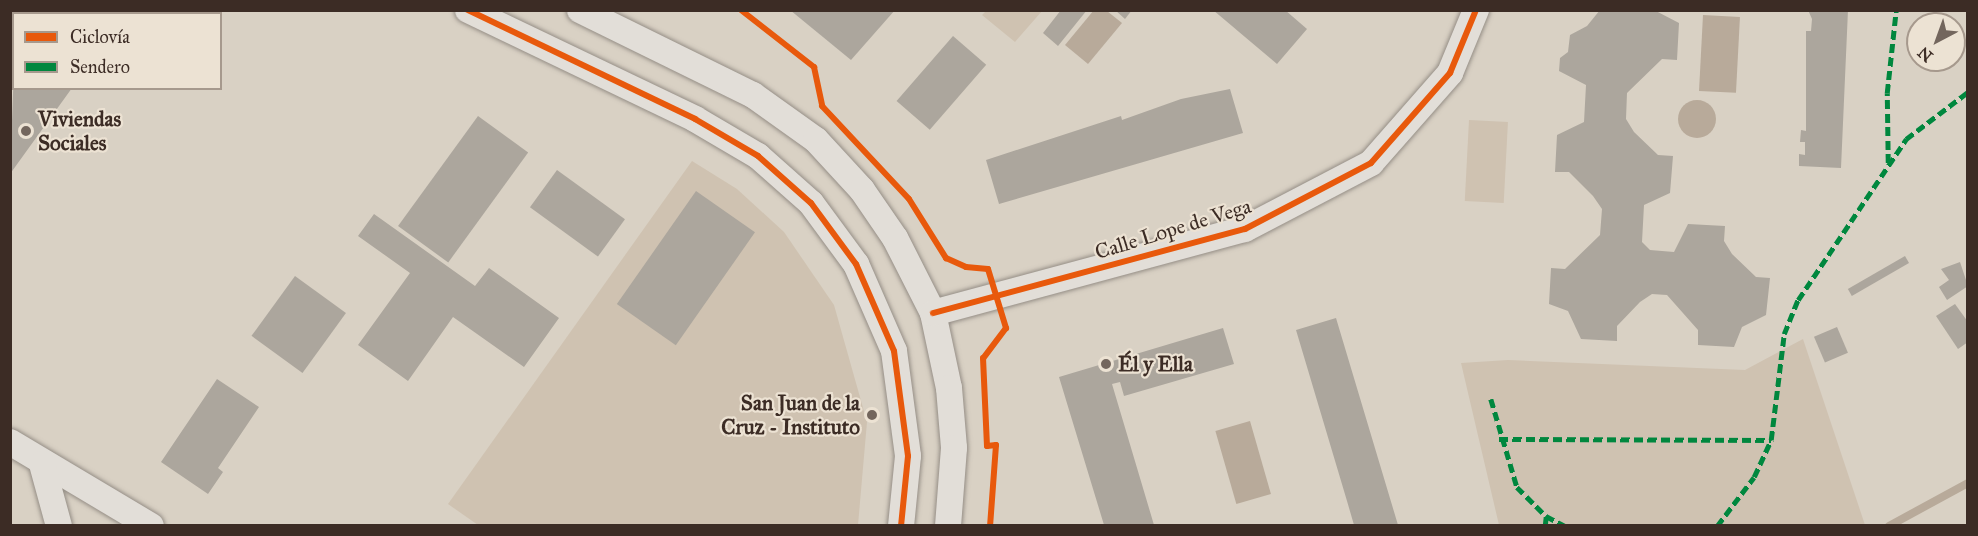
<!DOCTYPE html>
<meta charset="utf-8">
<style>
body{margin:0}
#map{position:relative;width:1978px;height:536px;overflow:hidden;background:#d9d1c4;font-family:"IM FELL Great Primer",serif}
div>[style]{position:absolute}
.green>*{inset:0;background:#cfc2b1;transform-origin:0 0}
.water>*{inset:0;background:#b8aa9a;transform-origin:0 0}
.round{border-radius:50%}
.stream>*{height:8px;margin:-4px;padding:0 4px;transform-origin:4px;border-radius:4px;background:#b8aa9a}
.building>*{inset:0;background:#aca69d;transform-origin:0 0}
.roads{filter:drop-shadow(0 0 2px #958e86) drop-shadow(0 0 2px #958e86)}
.minor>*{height:26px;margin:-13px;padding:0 13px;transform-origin:13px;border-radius:13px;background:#e2ded8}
.quiet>*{height:4.5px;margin-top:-2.25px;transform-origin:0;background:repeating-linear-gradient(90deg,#00873e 0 9px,transparent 0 13.5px)}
.cycleway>*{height:6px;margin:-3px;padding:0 3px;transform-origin:3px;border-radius:3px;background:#e8590c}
.dots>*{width:16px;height:16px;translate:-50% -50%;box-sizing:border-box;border:3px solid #ece2d3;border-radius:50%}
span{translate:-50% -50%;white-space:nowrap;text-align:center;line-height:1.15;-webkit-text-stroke:4.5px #ece2d3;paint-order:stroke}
.poi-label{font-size:21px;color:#3c2c25;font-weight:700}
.left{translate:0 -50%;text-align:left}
.right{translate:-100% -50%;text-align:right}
.street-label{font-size:21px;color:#3c2c25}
.frame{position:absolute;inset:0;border:12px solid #3c2c25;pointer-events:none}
.legend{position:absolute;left:12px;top:12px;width:210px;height:78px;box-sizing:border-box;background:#ece2d3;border:2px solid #a6998d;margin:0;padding:8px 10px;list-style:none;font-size:18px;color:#3c2c25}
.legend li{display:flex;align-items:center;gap:12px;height:30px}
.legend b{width:30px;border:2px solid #a6998d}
.north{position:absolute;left:1906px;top:12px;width:60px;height:60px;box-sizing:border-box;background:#ece2d3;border:2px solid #a6998d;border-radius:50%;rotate:221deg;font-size:16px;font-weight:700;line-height:24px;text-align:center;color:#3c2c25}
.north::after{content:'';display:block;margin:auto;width:21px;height:27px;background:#73665d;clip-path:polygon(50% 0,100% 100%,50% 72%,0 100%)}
</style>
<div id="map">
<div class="green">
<div style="clip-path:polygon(986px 11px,986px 10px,1042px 11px,1015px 42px,982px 15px)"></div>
<div style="left:1469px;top:120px;width:39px;height:81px;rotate:3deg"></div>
<div style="clip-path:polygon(692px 161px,737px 189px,784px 232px,834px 305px,867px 422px,858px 525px,478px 525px,448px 504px)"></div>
<div style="clip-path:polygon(1803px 339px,1865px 525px,1499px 525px,1461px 363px,1508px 360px,1745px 370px)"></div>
</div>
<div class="water">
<div style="clip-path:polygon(1094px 10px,1107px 11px,1122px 23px,1088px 64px,1065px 45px)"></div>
<div style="left:1703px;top:15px;width:37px;height:76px;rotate:3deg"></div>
<div class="round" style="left:1678px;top:100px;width:38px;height:38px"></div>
<div style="left:1250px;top:421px;width:76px;height:36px;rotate:74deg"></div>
</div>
<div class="stream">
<div style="left:1889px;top:526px;width:90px;rotate:-28.6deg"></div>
</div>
<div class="building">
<div style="clip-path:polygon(45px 10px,142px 10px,140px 14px)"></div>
<div style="clip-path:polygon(790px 10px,895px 10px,851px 60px)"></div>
<div style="clip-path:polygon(1061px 10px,1087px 10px,1058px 46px,1043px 33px)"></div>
<div style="clip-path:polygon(1115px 10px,1132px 10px,1125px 19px)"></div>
<div style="clip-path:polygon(1213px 10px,1285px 10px,1307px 29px,1277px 64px)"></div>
<div style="clip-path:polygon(1600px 10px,1654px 10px,1679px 23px,1677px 60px,1662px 59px,1627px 93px,1626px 119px,1634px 132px,1658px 155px,1673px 156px,1670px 193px,1644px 205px,1642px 242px,1650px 250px,1674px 252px,1688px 224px,1725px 226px,1724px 241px,1732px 254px,1756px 277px,1770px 278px,1766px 315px,1742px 327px,1734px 347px,1698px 345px,1698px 330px,1667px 295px,1652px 294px,1640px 302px,1617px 326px,1617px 341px,1581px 339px,1568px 311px,1549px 304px,1551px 268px,1565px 269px,1600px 235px,1602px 209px,1593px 196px,1569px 172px,1555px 172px,1557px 135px,1584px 122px,1586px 85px,1559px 71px,1560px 58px,1568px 52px,1570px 35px,1587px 26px)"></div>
<div style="clip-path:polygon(1808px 10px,1848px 10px,1841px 168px,1799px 166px,1799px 154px,1805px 155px,1805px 142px,1800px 142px,1801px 130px,1806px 131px,1806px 31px,1811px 31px,1812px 19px)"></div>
<div style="left:953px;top:36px;width:44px;height:86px;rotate:41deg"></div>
<div style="clip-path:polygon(14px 66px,14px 88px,72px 88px,10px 174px)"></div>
<div style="clip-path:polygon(1230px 89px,1243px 133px,999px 204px,986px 160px,1121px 116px,1122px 120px,1181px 99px)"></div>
<div style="left:478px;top:116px;width:62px;height:136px;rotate:36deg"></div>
<div style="left:557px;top:170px;width:84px;height:46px;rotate:36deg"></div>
<div style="left:696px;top:191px;width:72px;height:138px;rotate:35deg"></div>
<div style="clip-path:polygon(374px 214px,475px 286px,489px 268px,559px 318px,524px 367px,453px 317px,408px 381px,358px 345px,410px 273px,358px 236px)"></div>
<div style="left:1905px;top:256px;width:8px;height:66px;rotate:60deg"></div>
<div style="clip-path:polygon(1960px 262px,1968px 286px,1947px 300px,1939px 287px,1949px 280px,1941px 269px)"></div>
<div style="left:295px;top:276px;width:63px;height:74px;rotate:36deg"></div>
<div style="clip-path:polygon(1955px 304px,1968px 322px,1968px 342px,1958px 349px,1936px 316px)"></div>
<div style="clip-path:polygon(1336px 318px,1398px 525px,1354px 525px,1347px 501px,1296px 330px)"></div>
<div style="left:1837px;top:327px;width:28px;height:25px;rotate:67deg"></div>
<div style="clip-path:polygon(1223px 328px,1234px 364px,1124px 396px,1120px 382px,1112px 384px,1154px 525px,1104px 525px,1059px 377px)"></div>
<div style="clip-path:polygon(217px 379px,259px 407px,218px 468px,223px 472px,208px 494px,161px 462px)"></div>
</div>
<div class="roads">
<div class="minor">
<div style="left:468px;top:10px;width:252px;rotate:25.6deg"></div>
<div style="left:695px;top:119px;width:73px;rotate:30.4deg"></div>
<div style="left:758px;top:156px;width:71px;rotate:41.6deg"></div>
<div style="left:811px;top:203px;width:76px;rotate:53.6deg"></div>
<div style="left:856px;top:264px;width:95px;rotate:66.4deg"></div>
<div style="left:894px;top:351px;width:106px;rotate:82.4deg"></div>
<div style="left:908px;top:456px;width:70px;rotate:95.7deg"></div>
<div style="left:580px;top:10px;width:193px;rotate:26.2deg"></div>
<div style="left:753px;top:95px;width:77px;rotate:35.5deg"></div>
<div style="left:816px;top:140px;width:68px;rotate:47.4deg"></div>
<div style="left:862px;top:190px;width:58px;rotate:55.5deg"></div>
<div style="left:895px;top:238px;width:84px;rotate:63.1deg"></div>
<div style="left:933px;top:313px;width:77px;rotate:78deg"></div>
<div style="left:949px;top:388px;width:60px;rotate:85.2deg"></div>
<div style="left:954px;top:448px;width:78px;rotate:94.4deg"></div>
<div style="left:933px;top:313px;width:323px;rotate:-15.1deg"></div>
<div style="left:1245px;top:229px;width:142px;rotate:-27.6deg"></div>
<div style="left:1371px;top:163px;width:120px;rotate:-48.7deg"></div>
<div style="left:1450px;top:73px;width:68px;rotate:-67.6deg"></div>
<div style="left:10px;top:442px;width:164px;rotate:30.8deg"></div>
<div style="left:42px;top:464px;width:64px;rotate:74.7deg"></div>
</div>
</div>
<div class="quiet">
<div style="left:1888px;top:163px;width:70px;rotate:-90.8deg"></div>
<div style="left:1887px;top:93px;width:83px;rotate:-83.8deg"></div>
<div style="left:1491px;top:399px;width:92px;rotate:73.5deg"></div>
<div style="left:1517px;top:487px;width:41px;rotate:45deg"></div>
<div style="left:1499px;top:439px;width:272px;rotate:0.2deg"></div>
<div style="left:1545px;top:526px;width:10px;rotate:-84deg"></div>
<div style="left:1546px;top:516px;width:21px;rotate:28deg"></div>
<div style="left:1717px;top:526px;width:61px;rotate:-52.9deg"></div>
<div style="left:1754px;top:477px;width:41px;rotate:-65.3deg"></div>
<div style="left:1771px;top:440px;width:107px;rotate:-83deg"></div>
<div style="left:1784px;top:334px;width:37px;rotate:-68deg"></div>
<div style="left:1798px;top:300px;width:194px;rotate:-56.1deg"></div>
<div style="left:1906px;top:139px;width:78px;rotate:-37.2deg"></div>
</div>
<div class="cycleway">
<div style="left:468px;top:10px;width:252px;rotate:25.6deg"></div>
<div style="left:695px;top:119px;width:73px;rotate:30.4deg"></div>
<div style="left:758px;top:156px;width:71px;rotate:41.6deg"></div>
<div style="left:811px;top:203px;width:76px;rotate:53.6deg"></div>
<div style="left:856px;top:264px;width:95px;rotate:66.4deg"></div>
<div style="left:894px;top:351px;width:106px;rotate:82.4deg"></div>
<div style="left:908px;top:456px;width:70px;rotate:95.7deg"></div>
<div style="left:741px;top:10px;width:93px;rotate:38deg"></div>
<div style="left:814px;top:67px;width:40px;rotate:78deg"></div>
<div style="left:822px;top:106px;width:127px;rotate:46.9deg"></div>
<div style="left:909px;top:199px;width:70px;rotate:57.9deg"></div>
<div style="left:946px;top:258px;width:22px;rotate:24deg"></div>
<div style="left:966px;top:267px;width:22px;rotate:5deg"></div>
<div style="left:988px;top:269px;width:62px;rotate:73deg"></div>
<div style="left:1006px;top:328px;width:38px;rotate:127deg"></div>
<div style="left:983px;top:358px;width:88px;rotate:87.4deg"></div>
<div style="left:987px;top:446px;width:9px;rotate:-6deg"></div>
<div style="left:996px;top:445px;width:81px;rotate:94.2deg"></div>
<div style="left:933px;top:313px;width:323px;rotate:-15.1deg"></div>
<div style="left:1245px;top:229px;width:142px;rotate:-27.6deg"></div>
<div style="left:1371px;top:163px;width:120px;rotate:-48.7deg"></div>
<div style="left:1450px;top:73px;width:68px;rotate:-67.6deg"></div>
</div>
<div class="dots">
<div style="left:26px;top:131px;background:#73665d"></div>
<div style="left:1106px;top:364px;background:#73665d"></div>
<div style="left:872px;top:415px;background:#73665d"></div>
</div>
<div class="poi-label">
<span class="left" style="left:38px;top:131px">Viviendas<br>Sociales</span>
<span class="left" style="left:1118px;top:364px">Él y Ella</span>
<span class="right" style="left:860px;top:415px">San Juan de la<br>Cruz - Instituto</span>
</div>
<div class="street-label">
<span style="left:1173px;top:229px;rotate:-17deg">Calle Lope de Vega</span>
</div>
<div class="frame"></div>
<ul class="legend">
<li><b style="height:8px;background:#e8590c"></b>Ciclovía</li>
<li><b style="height:8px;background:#00873e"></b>Sendero</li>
</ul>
<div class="north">N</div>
</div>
